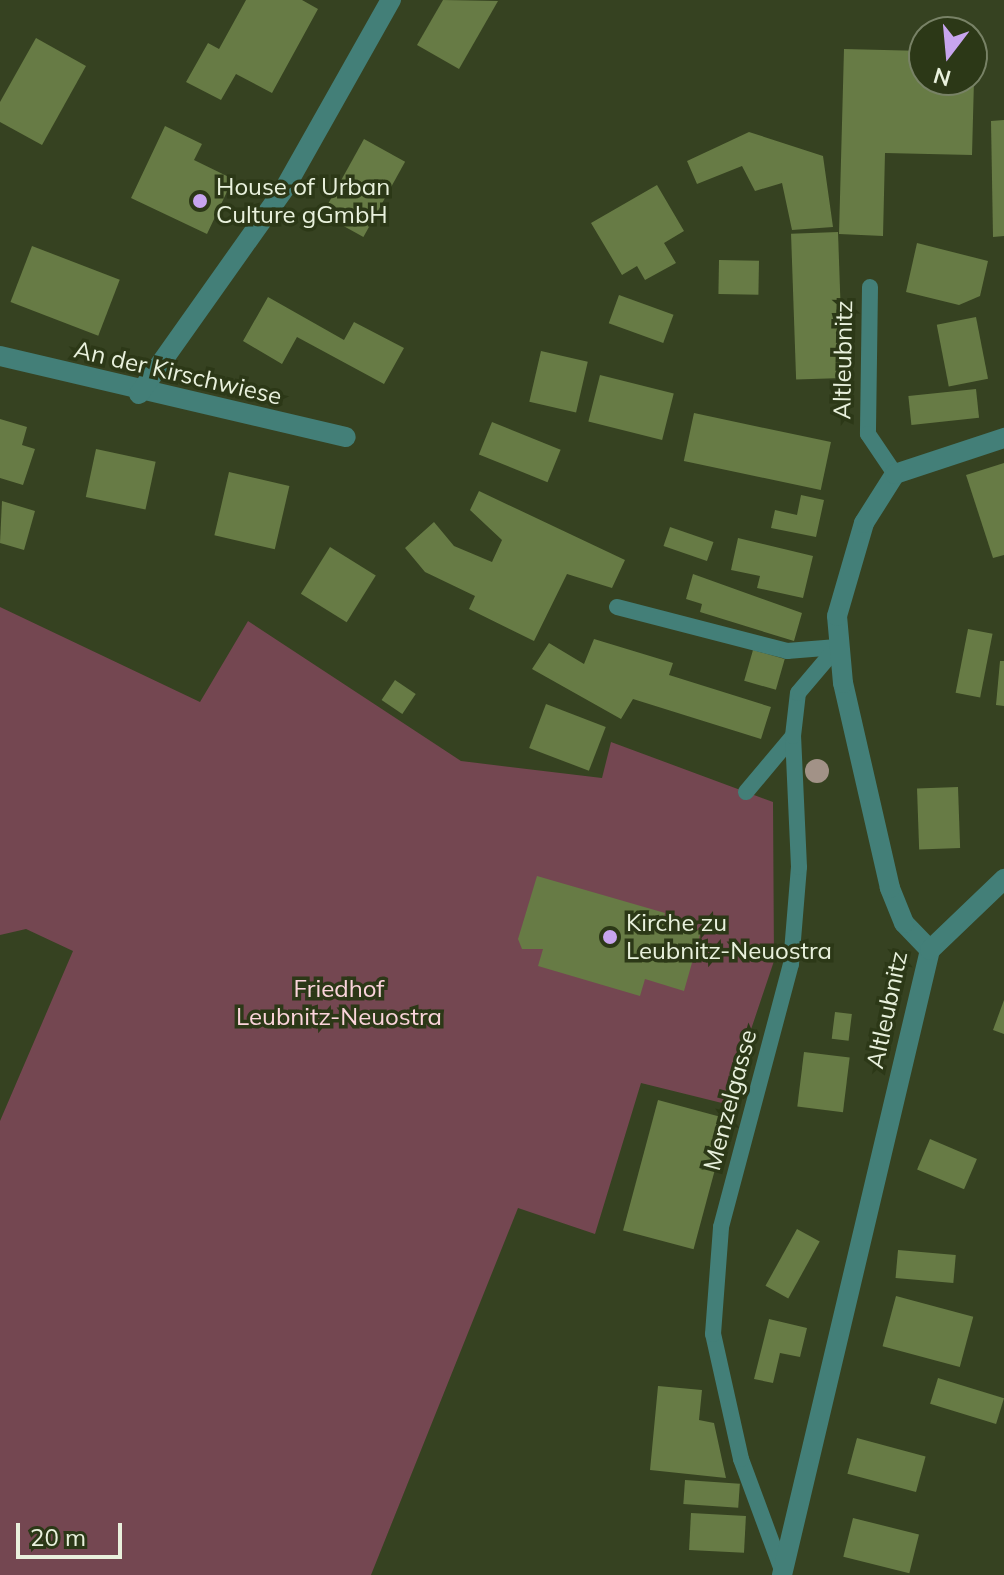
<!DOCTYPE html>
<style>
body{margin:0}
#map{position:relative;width:1004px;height:1575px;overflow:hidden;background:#364221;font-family:Mulish,sans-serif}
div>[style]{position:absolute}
.green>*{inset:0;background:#744751}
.building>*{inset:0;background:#677b45;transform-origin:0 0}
.lane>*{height:16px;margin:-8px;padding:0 8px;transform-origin:8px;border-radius:8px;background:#437f78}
.street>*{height:20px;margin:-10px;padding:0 10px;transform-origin:10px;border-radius:10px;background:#437f78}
.trees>*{width:24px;height:24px;margin:-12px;border-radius:50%;background:#a29287}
.dots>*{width:22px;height:22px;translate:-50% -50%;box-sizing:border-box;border:4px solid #2c3817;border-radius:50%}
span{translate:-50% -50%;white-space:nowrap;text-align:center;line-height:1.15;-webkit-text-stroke:7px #2c3817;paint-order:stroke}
.poi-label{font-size:24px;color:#e9f1dd}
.left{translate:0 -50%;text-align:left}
.street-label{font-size:24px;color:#e9f1dd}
.park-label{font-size:24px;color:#fbd4db}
.north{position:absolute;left:908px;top:16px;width:80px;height:80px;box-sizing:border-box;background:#2c3817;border:2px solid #788266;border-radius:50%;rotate:196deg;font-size:22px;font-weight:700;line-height:32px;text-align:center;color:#e9f1dd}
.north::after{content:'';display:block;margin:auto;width:28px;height:36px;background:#c8a5ef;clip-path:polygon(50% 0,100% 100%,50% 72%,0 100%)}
.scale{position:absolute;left:16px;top:1523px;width:106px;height:36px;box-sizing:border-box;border:4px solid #e9f1dd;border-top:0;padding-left:10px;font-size:24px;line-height:28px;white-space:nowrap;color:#e9f1dd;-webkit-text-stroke:6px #2c3817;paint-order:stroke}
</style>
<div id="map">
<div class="green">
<div style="clip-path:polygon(0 607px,200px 702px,248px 621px,461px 761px,602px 778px,611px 742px,773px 802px,774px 961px,726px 1104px,641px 1083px,595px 1234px,518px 1208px,371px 1575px,0 1575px,0 1121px,73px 951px,26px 929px,0 935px)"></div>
</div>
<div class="building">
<div style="clip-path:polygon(246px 0,302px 0,318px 9px,272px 93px,236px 74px,221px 100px,186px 82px,208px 43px,219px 49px)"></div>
<div style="clip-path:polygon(443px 0,498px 1px,459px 69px,417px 45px)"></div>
<div style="clip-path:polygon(36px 38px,86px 66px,42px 145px,0 122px,0 102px)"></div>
<div style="clip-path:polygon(844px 49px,924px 51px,924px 80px,974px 80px,972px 155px,885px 153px,883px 236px,839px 234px)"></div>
<div style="clip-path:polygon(1004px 120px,1004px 236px,993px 237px,991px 121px)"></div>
<div style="clip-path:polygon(165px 126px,202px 144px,194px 160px,233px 179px,207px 234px,131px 198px)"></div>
<div style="clip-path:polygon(749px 132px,823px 156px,833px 227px,792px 230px,782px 183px,755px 191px,742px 166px,697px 184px,687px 161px)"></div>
<div style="left:364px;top:139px;width:47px;height:86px;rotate:29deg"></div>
<div style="clip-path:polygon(657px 185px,684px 231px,664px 243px,676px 263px,645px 280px,637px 266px,622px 275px,591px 223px)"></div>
<div style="left:838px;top:232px;width:146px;height:47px;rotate:88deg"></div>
<div style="clip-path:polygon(917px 243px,988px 261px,980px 296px,959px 305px,906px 292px)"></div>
<div style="left:32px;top:246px;width:94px;height:60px;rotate:21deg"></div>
<div style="left:719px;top:260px;width:40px;height:34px;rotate:1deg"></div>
<div style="left:619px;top:295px;width:58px;height:30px;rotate:20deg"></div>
<div style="clip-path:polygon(268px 297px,344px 340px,354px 322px,404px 348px,384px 384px,297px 337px,282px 364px,243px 341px)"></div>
<div style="left:976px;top:317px;width:63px;height:40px;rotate:79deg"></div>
<div style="left:541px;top:351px;width:48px;height:52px;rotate:13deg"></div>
<div style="left:600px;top:375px;width:76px;height:48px;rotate:14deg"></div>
<div style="left:976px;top:389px;width:29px;height:68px;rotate:84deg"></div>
<div style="left:694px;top:413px;width:140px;height:49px;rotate:12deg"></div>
<div style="clip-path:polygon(0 419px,27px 427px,22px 445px,35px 449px,23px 485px,0 478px)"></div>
<div style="left:492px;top:422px;width:74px;height:35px;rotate:22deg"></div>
<div style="left:96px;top:449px;width:61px;height:49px;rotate:12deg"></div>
<div style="clip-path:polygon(1004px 463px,1004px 555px,993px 558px,966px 475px)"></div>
<div style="left:229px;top:472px;width:62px;height:65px;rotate:13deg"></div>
<div style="clip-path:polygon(479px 491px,625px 560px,612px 588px,567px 574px,534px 641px,469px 609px,475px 596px,425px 572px,405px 548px,434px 522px,454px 546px,492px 562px,502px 540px,470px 510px)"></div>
<div style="clip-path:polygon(801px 495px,824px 500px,816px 537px,771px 528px,775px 510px,797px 515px)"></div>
<div style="clip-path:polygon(2px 501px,35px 511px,24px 550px,0 543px)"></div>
<div style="left:670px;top:527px;width:46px;height:20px;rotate:19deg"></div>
<div style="clip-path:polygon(738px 538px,813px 556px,803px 598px,757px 588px,760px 576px,731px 570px)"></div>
<div style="left:330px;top:547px;width:54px;height:55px;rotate:32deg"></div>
<div style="clip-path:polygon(693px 574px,802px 613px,794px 641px,700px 612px,702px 604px,686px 599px)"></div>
<div style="left:968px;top:629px;width:25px;height:65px;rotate:11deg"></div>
<div style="clip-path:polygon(594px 639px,673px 663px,669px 675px,771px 707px,761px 739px,633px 699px,621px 719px,532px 669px,549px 643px,584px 664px)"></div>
<div style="left:753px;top:650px;width:33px;height:32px;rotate:16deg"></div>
<div style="clip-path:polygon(1000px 661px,1004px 661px,1004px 706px,996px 705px)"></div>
<div style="left:395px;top:680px;width:25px;height:24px;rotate:34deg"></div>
<div style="left:546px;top:704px;width:64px;height:47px;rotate:21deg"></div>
<div style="left:958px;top:787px;width:61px;height:41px;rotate:88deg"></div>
<div style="clip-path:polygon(537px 876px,665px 913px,663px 920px,701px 931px,684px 991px,645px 979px,640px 996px,538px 966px,543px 949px,522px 949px,518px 939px)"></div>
<div style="clip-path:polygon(1004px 1000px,1004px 1034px,993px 1030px)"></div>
<div style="left:835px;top:1012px;width:17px;height:27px;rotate:7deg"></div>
<div style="left:804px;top:1052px;width:46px;height:55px;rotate:7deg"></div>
<div style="left:658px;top:1100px;width:73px;height:135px;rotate:15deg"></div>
<div style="left:930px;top:1139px;width:51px;height:33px;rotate:23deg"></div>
<div style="left:797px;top:1229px;width:26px;height:65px;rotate:29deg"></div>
<div style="left:898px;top:1250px;width:58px;height:28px;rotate:5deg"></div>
<div style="left:896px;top:1296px;width:80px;height:52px;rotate:15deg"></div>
<div style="clip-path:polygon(769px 1319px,807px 1328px,800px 1357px,780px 1353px,773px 1383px,754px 1379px)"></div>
<div style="left:938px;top:1378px;width:69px;height:27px;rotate:17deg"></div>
<div style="clip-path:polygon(658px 1386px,702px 1390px,699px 1420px,714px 1423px,726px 1478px,650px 1470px)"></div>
<div style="left:857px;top:1438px;width:71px;height:37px;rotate:15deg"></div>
<div style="left:685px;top:1480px;width:55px;height:24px;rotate:4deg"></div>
<div style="left:691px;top:1513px;width:55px;height:37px;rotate:3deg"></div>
<div style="left:853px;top:1518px;width:68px;height:40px;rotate:14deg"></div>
</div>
<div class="lane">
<div style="left:870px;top:287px;width:147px;rotate:90.8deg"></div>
<div style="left:868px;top:434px;width:48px;rotate:56deg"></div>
<div style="left:617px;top:607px;width:176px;rotate:14.5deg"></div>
<div style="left:787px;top:651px;width:50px;rotate:-4.6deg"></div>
<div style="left:746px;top:792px;width:73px;rotate:-50deg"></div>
<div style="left:782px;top:1570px;width:118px;rotate:-110.3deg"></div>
<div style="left:741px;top:1459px;width:128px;rotate:-102.6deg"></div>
<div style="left:713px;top:1334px;width:107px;rotate:-85.7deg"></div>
<div style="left:721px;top:1227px;width:272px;rotate:-75.1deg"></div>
<div style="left:791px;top:964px;width:97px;rotate:-85.3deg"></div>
<div style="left:799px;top:867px;width:131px;rotate:-92.6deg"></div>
<div style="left:793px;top:736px;width:43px;rotate:-83.4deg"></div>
<div style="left:798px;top:693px;width:60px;rotate:-49.7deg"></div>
</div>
<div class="street">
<div style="left:0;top:356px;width:355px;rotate:13.2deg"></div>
<div style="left:139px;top:394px;width:255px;rotate:-54.7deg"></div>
<div style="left:286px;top:186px;width:214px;rotate:-60.6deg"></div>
<div style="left:930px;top:950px;width:37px;rotate:-134deg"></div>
<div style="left:904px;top:923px;width:38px;rotate:-112deg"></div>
<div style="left:890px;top:888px;width:210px;rotate:-102.9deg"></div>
<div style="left:843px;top:683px;width:67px;rotate:-95.1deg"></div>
<div style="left:837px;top:616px;width:97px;rotate:-73.8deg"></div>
<div style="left:864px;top:523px;width:58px;rotate:-57.7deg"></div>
<div style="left:895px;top:474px;width:115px;rotate:-18.3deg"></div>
<div style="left:782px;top:1575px;width:642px;rotate:-76.68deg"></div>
<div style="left:930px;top:950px;width:103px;rotate:-43.8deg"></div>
</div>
<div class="trees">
<div style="left:817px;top:771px"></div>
</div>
<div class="dots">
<div style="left:200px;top:201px;background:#c8a5ef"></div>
<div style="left:610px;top:937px;background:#c8a5ef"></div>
</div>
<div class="poi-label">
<span class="left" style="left:216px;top:201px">House of Urban<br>Culture gGmbH</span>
<span class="left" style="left:626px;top:937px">Kirche zu<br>Leubnitz-Neuostra</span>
</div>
<div class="street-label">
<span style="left:843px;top:360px;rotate:-89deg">Altleubnitz</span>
<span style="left:178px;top:373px;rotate:13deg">An der Kirschwiese</span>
<span style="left:887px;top:1010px;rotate:-78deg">Altleubnitz</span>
<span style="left:730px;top:1100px;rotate:-75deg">Menzelgasse</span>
</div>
<div class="park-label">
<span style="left:339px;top:1003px">Friedhof<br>Leubnitz-Neuostra</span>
</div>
<div class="north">N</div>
<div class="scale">20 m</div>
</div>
